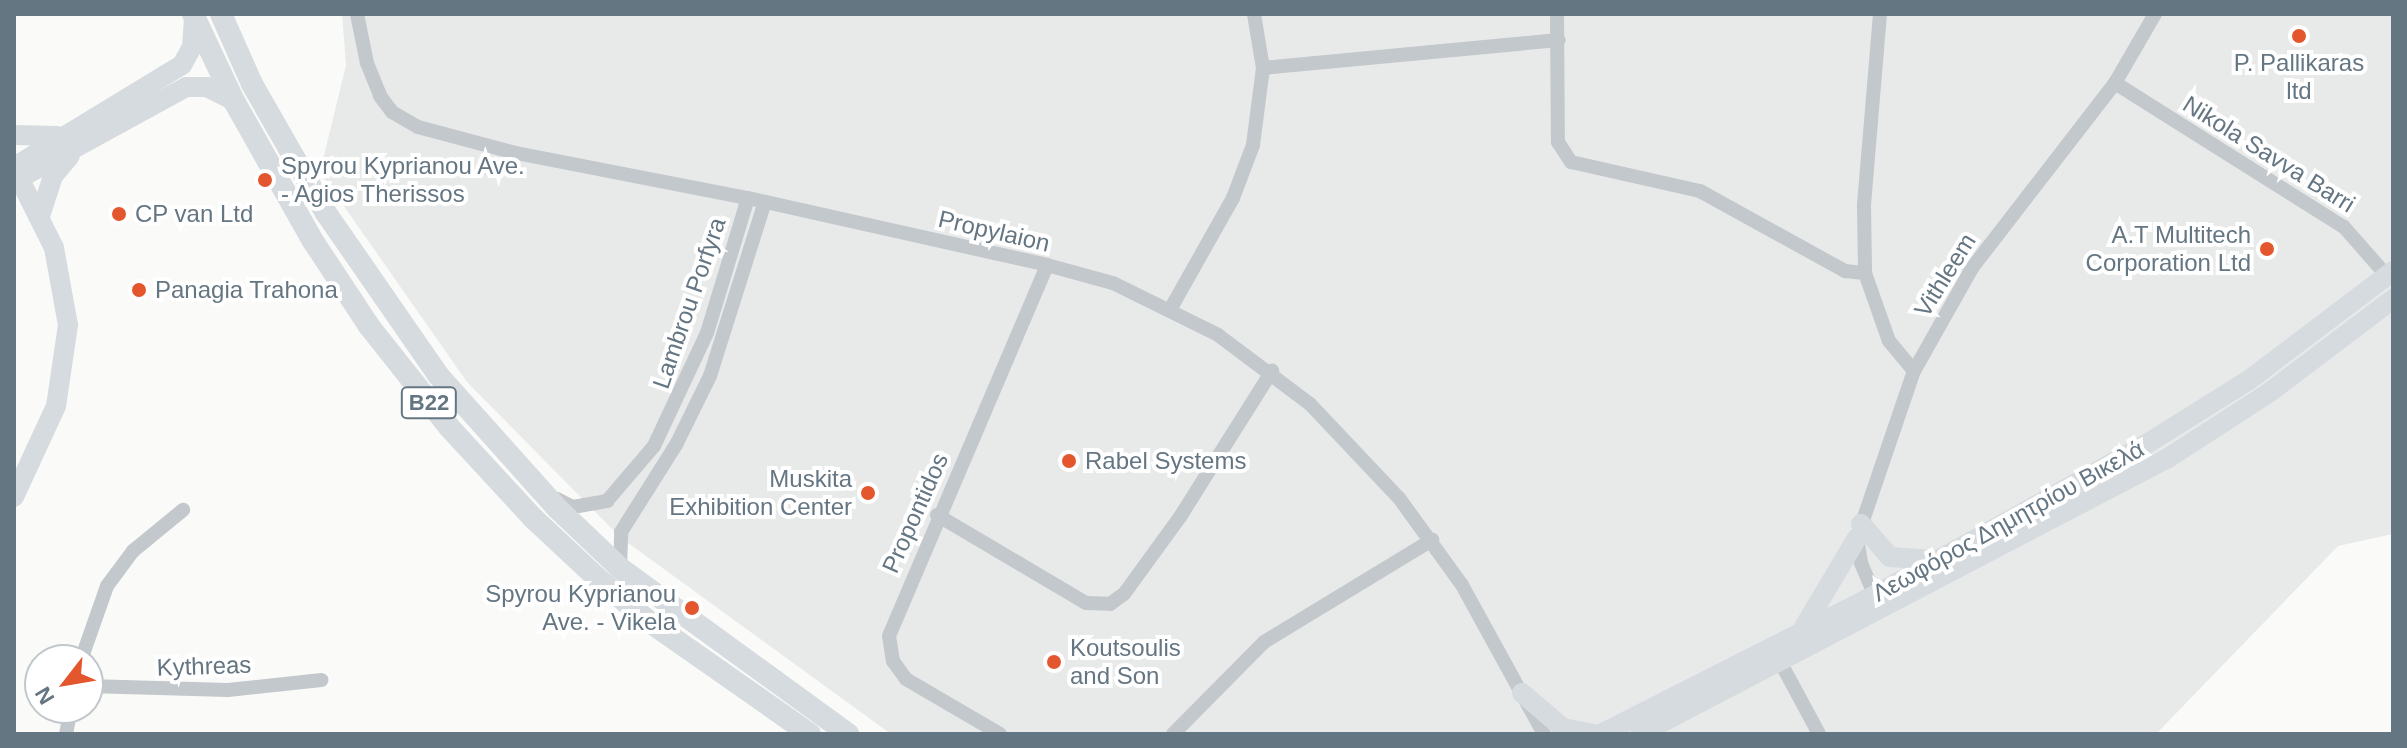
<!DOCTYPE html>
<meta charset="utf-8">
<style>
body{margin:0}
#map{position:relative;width:2407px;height:748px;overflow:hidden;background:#fafaf8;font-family:Arial,sans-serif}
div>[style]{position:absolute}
.built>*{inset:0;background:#e8e9e9}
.minor>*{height:14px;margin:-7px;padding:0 7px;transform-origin:7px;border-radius:7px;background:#c3c8cc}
.secondary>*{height:20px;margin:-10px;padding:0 10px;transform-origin:10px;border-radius:10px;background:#d6dbdf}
.primary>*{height:22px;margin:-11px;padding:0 11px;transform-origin:11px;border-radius:11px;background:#d6dbdf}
.dots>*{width:22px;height:22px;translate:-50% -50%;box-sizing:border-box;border:4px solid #fff;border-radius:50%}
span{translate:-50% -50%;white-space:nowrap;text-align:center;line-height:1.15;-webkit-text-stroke:8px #fff;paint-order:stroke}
.shield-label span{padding:2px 6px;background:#fff;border:2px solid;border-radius:6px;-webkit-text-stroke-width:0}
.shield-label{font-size:22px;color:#657683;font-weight:700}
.poi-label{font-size:24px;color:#657683}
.left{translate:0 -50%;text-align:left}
.right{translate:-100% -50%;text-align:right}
.street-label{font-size:24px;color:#657683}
.frame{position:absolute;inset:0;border:16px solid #657683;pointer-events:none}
.north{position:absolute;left:24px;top:644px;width:80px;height:80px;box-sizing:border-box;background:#fff;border:2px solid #c1c8cd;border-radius:50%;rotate:239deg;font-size:22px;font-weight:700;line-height:32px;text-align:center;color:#657683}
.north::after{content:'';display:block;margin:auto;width:28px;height:36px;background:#e4572e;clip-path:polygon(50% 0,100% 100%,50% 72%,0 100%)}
</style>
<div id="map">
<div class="built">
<div style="clip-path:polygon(342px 14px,2393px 14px,2393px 534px,2338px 546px,2156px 734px,891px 734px,620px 537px,467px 382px,320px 172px,346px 65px)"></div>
</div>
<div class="minor">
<div style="left:357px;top:14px;width:50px;rotate:78.5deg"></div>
<div style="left:367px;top:63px;width:35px;rotate:68deg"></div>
<div style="left:380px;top:96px;width:20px;rotate:53deg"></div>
<div style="left:392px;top:112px;width:30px;rotate:30deg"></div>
<div style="left:418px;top:127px;width:101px;rotate:14.9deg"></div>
<div style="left:516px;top:153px;width:236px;rotate:11deg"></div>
<div style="left:748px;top:198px;width:306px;rotate:12.6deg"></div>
<div style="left:1047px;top:265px;width:68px;rotate:15.3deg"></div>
<div style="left:1113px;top:283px;width:117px;rotate:26.3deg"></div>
<div style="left:1218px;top:335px;width:115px;rotate:36.9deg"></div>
<div style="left:1310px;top:404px;width:129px;rotate:46.6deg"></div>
<div style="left:1399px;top:498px;width:107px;rotate:54.1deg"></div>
<div style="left:1462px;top:585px;width:170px;rotate:61.2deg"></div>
<div style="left:1557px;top:14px;width:128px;rotate:89.6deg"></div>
<div style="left:1558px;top:142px;width:24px;rotate:57deg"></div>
<div style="left:1571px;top:162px;width:132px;rotate:12.7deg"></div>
<div style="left:1700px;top:191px;width:166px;rotate:28.9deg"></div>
<div style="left:1845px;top:271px;width:20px;rotate:6deg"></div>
<div style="left:1880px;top:14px;width:193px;rotate:94.8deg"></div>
<div style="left:1864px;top:206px;width:67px;rotate:89.1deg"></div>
<div style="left:1865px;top:273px;width:72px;rotate:70.6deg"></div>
<div style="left:1889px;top:341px;width:39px;rotate:50deg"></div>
<div style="left:1263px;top:68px;width:297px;rotate:-5.4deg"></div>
<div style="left:2115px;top:83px;width:271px;rotate:32.2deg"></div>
<div style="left:2344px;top:227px;width:65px;rotate:48.7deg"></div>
<div style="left:1171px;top:308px;width:126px;rotate:-60.6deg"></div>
<div style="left:1233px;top:198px;width:57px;rotate:-69.3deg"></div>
<div style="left:1253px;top:145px;width:78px;rotate:-82.6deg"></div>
<div style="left:1263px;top:68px;width:55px;rotate:-99.5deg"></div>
<div style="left:557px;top:499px;width:18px;rotate:27deg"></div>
<div style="left:573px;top:507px;width:35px;rotate:-10deg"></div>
<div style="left:607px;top:501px;width:72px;rotate:-49.5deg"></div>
<div style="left:654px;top:446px;width:125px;rotate:-64.9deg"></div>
<div style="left:707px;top:333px;width:141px;rotate:-73.1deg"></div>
<div style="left:937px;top:515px;width:173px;rotate:30.6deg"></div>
<div style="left:1086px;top:603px;width:24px;rotate:2deg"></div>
<div style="left:1110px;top:604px;width:17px;rotate:-36deg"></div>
<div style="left:1124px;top:594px;width:95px;rotate:-54deg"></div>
<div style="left:1180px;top:517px;width:173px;rotate:-57.8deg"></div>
<div style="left:620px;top:568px;width:36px;rotate:-88deg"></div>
<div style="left:621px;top:532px;width:105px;rotate:-57.8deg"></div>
<div style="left:677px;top:443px;width:75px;rotate:-63.8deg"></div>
<div style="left:710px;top:376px;width:182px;rotate:-72.5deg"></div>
<div style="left:1877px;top:601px;width:41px;rotate:-112.8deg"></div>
<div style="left:1861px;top:563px;width:25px;rotate:-99deg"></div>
<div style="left:1857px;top:538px;width:176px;rotate:-71.2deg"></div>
<div style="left:1914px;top:371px;width:118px;rotate:-60.6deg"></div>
<div style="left:1972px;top:268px;width:234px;rotate:-52.3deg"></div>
<div style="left:2115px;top:83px;width:80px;rotate:-59.9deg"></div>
<div style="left:1776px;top:654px;width:91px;rotate:61.7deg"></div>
<div style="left:81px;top:660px;width:78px;rotate:-70.6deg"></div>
<div style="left:107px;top:586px;width:44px;rotate:-53.4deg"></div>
<div style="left:133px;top:551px;width:65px;rotate:-39.4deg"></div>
<div style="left:88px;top:686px;width:140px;rotate:1.6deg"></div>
<div style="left:228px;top:690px;width:94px;rotate:-6.1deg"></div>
<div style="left:66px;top:734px;width:26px;rotate:-79deg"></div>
<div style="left:1000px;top:734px;width:109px;rotate:-149.7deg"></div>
<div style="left:906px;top:679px;width:22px;rotate:-126deg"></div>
<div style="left:893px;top:661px;width:25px;rotate:-99deg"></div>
<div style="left:889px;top:636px;width:403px;rotate:-66.9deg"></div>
<div style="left:1173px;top:734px;width:129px;rotate:-45.3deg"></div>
<div style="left:1264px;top:642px;width:197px;rotate:-31.3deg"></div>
</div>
<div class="secondary">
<div style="left:14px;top:135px;width:43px;rotate:1.3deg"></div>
<div style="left:14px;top:167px;width:197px;rotate:-31.3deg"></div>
<div style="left:182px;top:65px;width:21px;rotate:-61deg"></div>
<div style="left:192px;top:47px;width:30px;rotate:-86deg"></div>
<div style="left:14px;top:168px;width:89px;rotate:63.4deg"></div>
<div style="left:54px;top:248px;width:78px;rotate:79.7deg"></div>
<div style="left:68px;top:325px;width:82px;rotate:98.4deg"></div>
<div style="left:56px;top:406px;width:100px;rotate:114.8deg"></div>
<div style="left:20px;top:178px;width:189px;rotate:-28.7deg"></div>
<div style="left:186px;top:87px;width:21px"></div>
<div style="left:207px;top:87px;width:30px;rotate:27deg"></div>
<div style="left:40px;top:216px;width:42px;rotate:-72deg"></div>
<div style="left:53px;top:176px;width:26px;rotate:-50deg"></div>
<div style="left:1861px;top:524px;width:44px;rotate:48.7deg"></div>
<div style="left:1890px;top:557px;width:43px;rotate:4deg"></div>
<div style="left:1804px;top:627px;width:104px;rotate:-59.2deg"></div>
<div style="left:1522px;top:693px;width:54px;rotate:40.5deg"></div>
<div style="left:1563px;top:728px;width:33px;rotate:11deg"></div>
<div style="left:1601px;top:734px;width:307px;rotate:-26.9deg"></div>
<div style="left:1875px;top:595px;width:309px;rotate:-29.1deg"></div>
<div style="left:2145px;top:445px;width:123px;rotate:-32deg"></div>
<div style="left:2249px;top:380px;width:181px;rotate:-37.1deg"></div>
<div style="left:1640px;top:734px;width:596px;rotate:-27.6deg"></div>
<div style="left:2168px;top:458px;width:121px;rotate:-32.9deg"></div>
<div style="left:2270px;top:392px;width:154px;rotate:-37.1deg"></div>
</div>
<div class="primary">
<div style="left:193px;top:14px;width:96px;rotate:64.8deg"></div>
<div style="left:234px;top:101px;width:161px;rotate:60.6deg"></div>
<div style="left:313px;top:241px;width:102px;rotate:56.6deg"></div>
<div style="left:369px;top:326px;width:129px;rotate:51.6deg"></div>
<div style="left:449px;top:427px;width:124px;rotate:47.3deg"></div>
<div style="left:533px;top:518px;width:86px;rotate:43.1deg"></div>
<div style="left:596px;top:577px;width:67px;rotate:40.1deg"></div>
<div style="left:647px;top:620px;width:199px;rotate:35deg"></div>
<div style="left:221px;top:14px;width:77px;rotate:66.1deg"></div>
<div style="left:252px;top:84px;width:149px;rotate:60.2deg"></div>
<div style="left:326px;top:213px;width:197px;rotate:55.3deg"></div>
<div style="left:438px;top:375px;width:178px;rotate:48.2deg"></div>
<div style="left:557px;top:508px;width:88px;rotate:43.6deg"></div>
<div style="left:621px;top:569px;width:281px;rotate:36deg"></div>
</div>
<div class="dots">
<div style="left:2299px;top:36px;background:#e4572e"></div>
<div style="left:265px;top:180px;background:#e4572e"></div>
<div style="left:119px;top:214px;background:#e4572e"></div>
<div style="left:2267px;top:249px;background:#e4572e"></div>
<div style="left:139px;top:290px;background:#e4572e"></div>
<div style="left:1069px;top:461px;background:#e4572e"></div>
<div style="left:868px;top:493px;background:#e4572e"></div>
<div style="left:692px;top:608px;background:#e4572e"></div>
<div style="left:1054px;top:662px;background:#e4572e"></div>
</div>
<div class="shield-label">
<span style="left:429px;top:403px">B22</span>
</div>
<div class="poi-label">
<span style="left:2299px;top:77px">P. Pallikaras<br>ltd</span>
<span class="left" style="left:281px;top:180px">Spyrou Kyprianou Ave.<br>- Agios Therissos</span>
<span class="left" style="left:135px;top:214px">CP van Ltd</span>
<span class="right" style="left:2251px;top:249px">A.T Multitech<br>Corporation Ltd</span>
<span class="left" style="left:155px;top:290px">Panagia Trahona</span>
<span class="left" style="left:1085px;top:461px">Rabel Systems</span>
<span class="right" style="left:852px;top:493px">Muskita<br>Exhibition Center</span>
<span class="right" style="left:676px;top:608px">Spyrou Kyprianou<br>Ave. - Vikela</span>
<span class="left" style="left:1070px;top:662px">Koutsoulis<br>and Son</span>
</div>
<div class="street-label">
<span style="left:2269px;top:154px;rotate:32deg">Nikola Savva Barri</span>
<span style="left:994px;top:231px;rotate:13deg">Propylaion</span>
<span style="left:1945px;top:275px;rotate:-58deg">Vithleem</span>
<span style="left:689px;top:303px;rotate:-71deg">Lambrou Porfyra</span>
<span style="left:915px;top:513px;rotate:-66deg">Propontidos</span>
<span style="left:2008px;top:521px;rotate:-29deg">Λεωφόρος Δημητρίου Βικελά</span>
<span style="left:204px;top:666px;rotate:-2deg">Kythreas</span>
</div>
<div class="frame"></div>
<div class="north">N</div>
</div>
